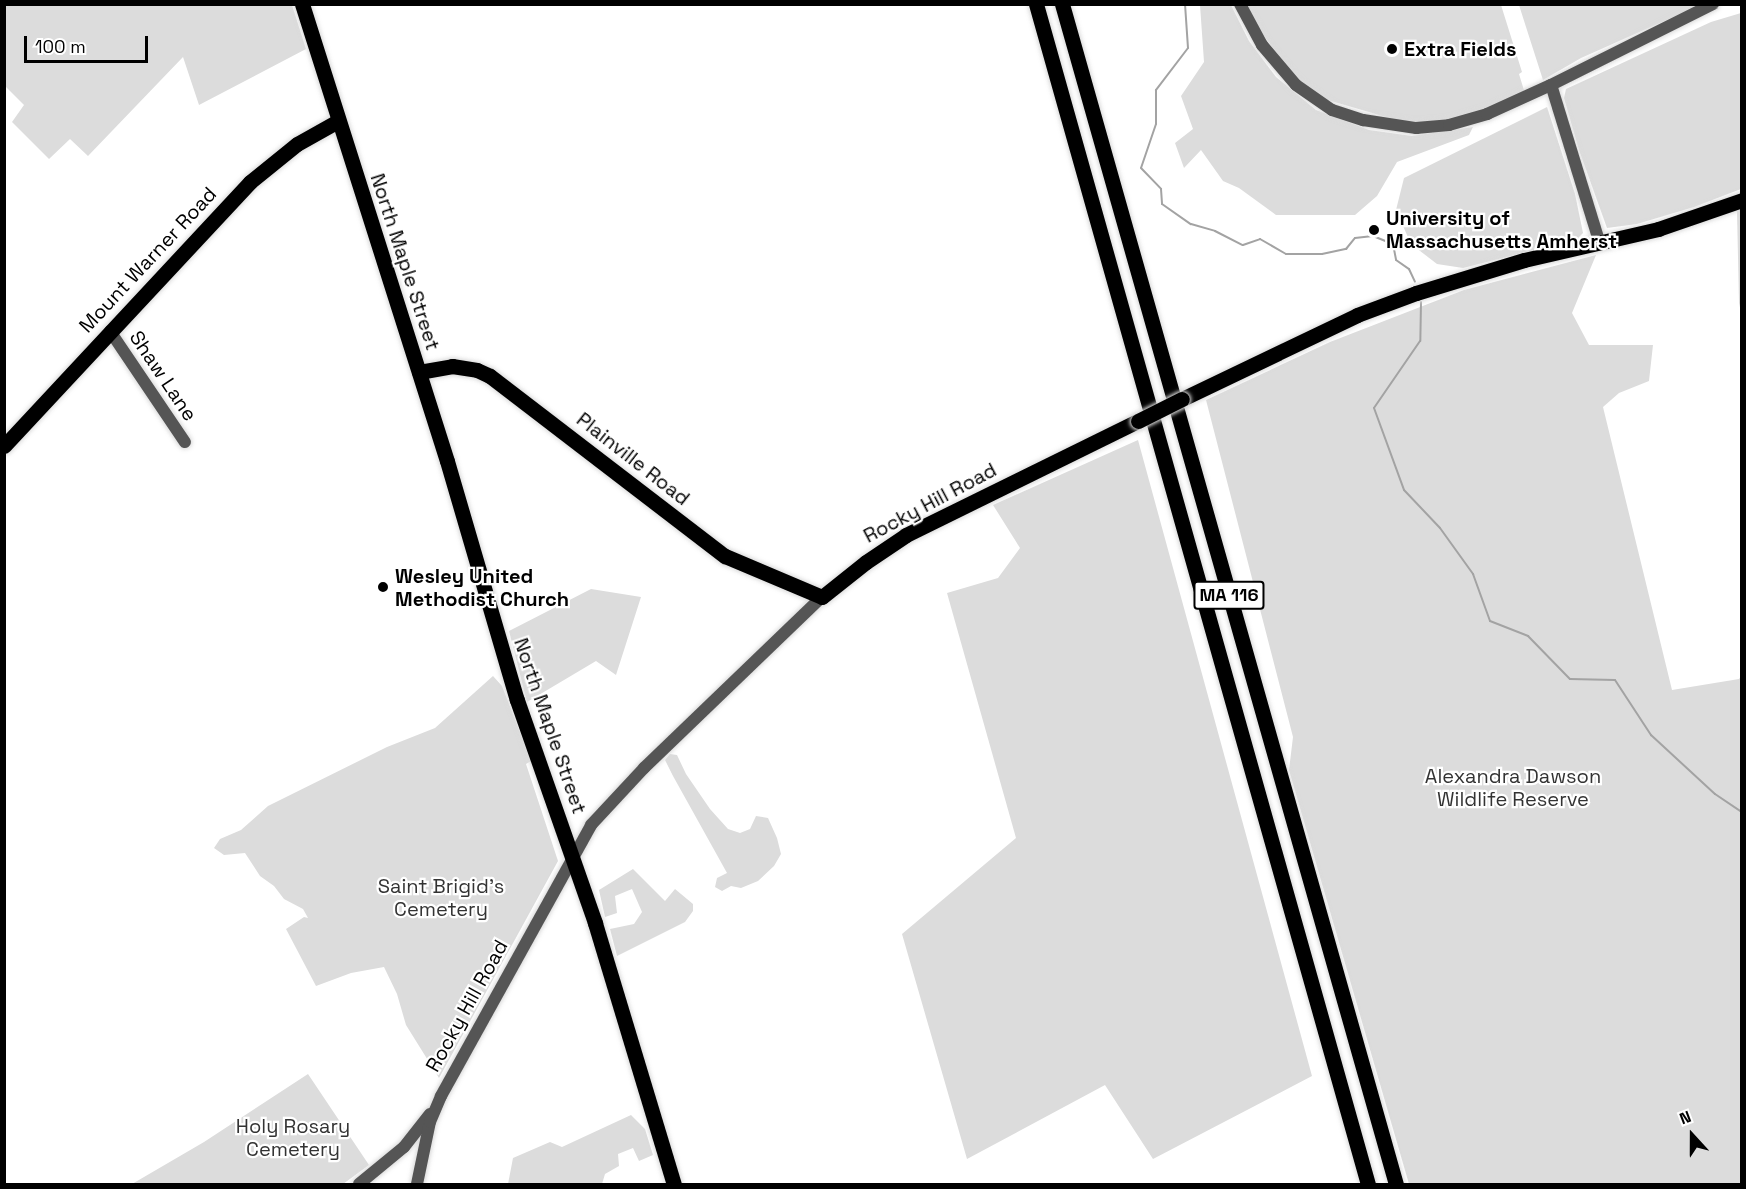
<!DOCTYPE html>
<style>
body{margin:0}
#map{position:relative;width:1746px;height:1189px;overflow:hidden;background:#fff;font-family:"Space Grotesk",sans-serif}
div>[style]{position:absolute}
.green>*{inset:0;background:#dcdcdc}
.stream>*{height:2px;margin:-1px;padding:0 1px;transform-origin:1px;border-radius:1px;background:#a3a3a3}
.roads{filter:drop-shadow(0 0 2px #dbdbdb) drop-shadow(0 0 2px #dbdbdb)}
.minor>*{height:12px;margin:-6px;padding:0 6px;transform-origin:6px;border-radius:6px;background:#555}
.major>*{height:15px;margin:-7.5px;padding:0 7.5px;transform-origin:7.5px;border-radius:7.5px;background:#000}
.bridges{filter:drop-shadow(0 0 2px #dbdbdb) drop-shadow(0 0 2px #dbdbdb)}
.major-bridge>*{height:15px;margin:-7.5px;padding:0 7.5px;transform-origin:7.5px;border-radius:7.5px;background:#000}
.dots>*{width:16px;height:16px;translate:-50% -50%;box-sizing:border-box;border:3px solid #fff;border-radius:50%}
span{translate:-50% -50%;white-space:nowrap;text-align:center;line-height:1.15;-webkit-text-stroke:4.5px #fff;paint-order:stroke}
.shield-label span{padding:2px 4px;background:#fff;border:2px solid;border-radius:4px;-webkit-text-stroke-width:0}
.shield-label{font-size:18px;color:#000;font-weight:700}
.poi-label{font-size:20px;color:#000;font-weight:700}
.left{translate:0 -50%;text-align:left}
.street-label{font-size:20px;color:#000}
.park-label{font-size:20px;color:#333}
.frame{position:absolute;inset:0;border:6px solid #000;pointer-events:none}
.north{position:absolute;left:1662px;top:1105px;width:60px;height:60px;-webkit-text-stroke:4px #fff;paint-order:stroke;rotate:339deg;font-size:16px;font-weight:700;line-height:24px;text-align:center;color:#000}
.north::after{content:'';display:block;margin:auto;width:21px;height:27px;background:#000;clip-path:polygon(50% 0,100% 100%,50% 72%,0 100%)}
.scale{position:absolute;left:24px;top:36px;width:124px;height:27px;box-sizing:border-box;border:3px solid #000;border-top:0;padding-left:8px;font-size:18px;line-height:21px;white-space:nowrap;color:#000;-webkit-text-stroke:4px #fff;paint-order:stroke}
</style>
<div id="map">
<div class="green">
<div style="clip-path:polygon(4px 5px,292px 5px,306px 49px,199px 105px,183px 57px,88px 156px,70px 139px,49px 159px,12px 122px,24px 105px,5px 86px)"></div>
<div style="clip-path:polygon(1200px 5px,1231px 5px,1249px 41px,1276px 77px,1316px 110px,1369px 130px,1412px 136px,1473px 127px,1469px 135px,1397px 162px,1377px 196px,1355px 215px,1276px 215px,1239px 188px,1223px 181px,1201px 150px,1184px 168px,1175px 143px,1193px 129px,1181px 96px,1204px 62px)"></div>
<div style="clip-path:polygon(1241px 5px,1501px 5px,1522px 72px,1519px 74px,1526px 97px,1424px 128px,1307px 94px)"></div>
<div style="clip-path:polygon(1519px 5px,1700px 5px,1581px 58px,1543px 80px)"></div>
<div style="clip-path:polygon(1741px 13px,1741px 189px,1694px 207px,1637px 224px,1607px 228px,1579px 150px,1564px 98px,1566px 89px,1711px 22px)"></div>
<div style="clip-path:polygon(1547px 107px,1575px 194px,1583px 233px,1577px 239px,1463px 268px,1437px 264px,1411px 244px,1396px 210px,1404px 178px)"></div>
<div style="clip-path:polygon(1741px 209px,1741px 312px,1739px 303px,1737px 211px)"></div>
<div style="clip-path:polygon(1596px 255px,1572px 313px,1589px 345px,1653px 345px,1649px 381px,1619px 393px,1603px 407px,1672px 690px,1739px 679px,1741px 676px,1741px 1184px,1409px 1184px,1289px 770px,1293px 737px,1206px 400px,1330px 342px,1464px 290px)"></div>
<div style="clip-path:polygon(1138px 440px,1312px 1076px,1153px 1159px,1105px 1085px,967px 1159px,902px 934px,1016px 838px,947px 593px,998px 578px,1020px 548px,993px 505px)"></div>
<div style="clip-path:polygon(591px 589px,641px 597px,616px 675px,596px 661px,527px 702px,509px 631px)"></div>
<div style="clip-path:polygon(493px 676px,502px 686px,531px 761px,526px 764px,558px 861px,439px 1078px,406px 1025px,397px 994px,384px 967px,351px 973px,316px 986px,286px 929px,304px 917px,308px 918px,303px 909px,284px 899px,274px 886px,260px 876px,245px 853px,224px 855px,214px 848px,220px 839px,241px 830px,268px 806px,387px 747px,435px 728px)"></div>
<div style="clip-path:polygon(670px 754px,677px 755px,686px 774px,710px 809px,728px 829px,740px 833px,750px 829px,756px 816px,768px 818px,777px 838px,781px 854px,774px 866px,758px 881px,741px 888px,731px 886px,722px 891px,715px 887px,717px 878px,727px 873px,673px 776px,665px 760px)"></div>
<div style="clip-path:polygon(633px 869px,665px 901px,675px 889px,693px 904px,693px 911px,685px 922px,617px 956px,610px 929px,634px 924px,642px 912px,632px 889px,615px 896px,617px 913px,605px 917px,599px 890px)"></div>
<div style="clip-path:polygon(308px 1074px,369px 1165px,343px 1184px,132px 1184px,204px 1142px)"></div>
<div style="clip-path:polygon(631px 1115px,645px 1129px,653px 1155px,639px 1161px,633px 1148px,618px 1154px,619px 1166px,605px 1174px,602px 1184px,508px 1184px,513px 1158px,550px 1142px,562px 1147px)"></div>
</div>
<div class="stream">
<div style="left:1185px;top:4px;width:44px;rotate:86.1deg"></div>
<div style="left:1188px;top:48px;width:53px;rotate:127.3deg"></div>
<div style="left:1156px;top:90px;width:34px;rotate:90deg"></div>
<div style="left:1156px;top:124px;width:46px;rotate:108.8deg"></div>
<div style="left:1141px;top:168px;width:29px;rotate:46deg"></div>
<div style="left:1161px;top:189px;width:15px;rotate:86deg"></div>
<div style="left:1162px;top:204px;width:35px;rotate:35deg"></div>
<div style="left:1191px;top:224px;width:25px;rotate:16deg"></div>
<div style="left:1215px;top:231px;width:31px;rotate:27deg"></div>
<div style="left:1243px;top:245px;width:18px;rotate:-19deg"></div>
<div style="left:1260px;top:239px;width:30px;rotate:30deg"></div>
<div style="left:1286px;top:254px;width:36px"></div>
<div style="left:1322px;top:254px;width:25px;rotate:-12deg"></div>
<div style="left:1346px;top:249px;width:14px;rotate:-51deg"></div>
<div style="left:1355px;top:238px;width:18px;rotate:-6deg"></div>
<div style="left:1373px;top:236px;width:22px;rotate:22deg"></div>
<div style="left:1393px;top:244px;width:16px;rotate:79deg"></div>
<div style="left:1396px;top:260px;width:16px;rotate:35deg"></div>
<div style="left:1409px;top:269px;width:14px;rotate:65deg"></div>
<div style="left:1421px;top:302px;width:39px;rotate:91deg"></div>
<div style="left:1420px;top:341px;width:81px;rotate:124.5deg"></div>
<div style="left:1374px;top:408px;width:87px;rotate:69.9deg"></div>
<div style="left:1404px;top:490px;width:52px;rotate:46.5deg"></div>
<div style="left:1440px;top:528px;width:57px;rotate:54.3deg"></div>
<div style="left:1473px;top:574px;width:50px;rotate:70.1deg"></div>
<div style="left:1490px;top:621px;width:41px;rotate:21.5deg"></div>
<div style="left:1528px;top:636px;width:60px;rotate:45.7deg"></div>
<div style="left:1570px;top:679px;width:45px;rotate:1.3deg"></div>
<div style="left:1615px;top:680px;width:66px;rotate:56.8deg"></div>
<div style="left:1651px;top:735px;width:87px;rotate:42.7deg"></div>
<div style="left:1715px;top:794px;width:32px;rotate:34deg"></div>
</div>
<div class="roads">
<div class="minor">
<div style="left:1240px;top:4px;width:47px;rotate:61.8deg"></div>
<div style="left:1262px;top:45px;width:52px;rotate:49.6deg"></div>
<div style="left:1296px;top:85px;width:44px;rotate:34.8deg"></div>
<div style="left:1332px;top:110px;width:33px;rotate:18deg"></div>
<div style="left:1363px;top:120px;width:54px;rotate:8.6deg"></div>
<div style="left:1416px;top:128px;width:33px;rotate:-5deg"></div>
<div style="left:1449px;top:125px;width:40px;rotate:-16deg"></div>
<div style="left:1487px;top:114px;width:70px;rotate:-24.4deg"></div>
<div style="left:1600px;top:244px;width:166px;rotate:-107.1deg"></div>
<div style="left:1551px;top:85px;width:181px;rotate:-26.6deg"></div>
<div style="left:110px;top:331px;width:134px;rotate:56deg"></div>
<div style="left:359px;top:1184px;width:58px;rotate:-39.4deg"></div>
<div style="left:404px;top:1147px;width:42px;rotate:-51.8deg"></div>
<div style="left:417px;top:1184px;width:63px;rotate:-78.2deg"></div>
<div style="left:430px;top:1122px;width:28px;rotate:-67deg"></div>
<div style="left:441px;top:1096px;width:310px;rotate:-61deg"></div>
<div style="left:591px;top:825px;width:78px;rotate:-47.1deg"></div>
<div style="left:644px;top:768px;width:247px;rotate:-43.9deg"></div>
</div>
<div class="major">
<div style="left:302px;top:4px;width:479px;rotate:72.4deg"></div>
<div style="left:447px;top:461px;width:249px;rotate:73.7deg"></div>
<div style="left:517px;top:700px;width:236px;rotate:70.7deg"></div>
<div style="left:595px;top:923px;width:273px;rotate:73.2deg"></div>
<div style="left:1036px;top:4px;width:1226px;rotate:74.29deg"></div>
<div style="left:1062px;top:4px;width:1226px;rotate:74.2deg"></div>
<div style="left:419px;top:372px;width:34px;rotate:-10deg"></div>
<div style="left:452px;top:366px;width:25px;rotate:9deg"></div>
<div style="left:477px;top:370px;width:14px;rotate:25deg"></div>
<div style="left:490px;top:376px;width:296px;rotate:37.5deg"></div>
<div style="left:725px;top:556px;width:105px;rotate:22.9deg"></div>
<div style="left:822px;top:597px;width:56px;rotate:-38.5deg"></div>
<div style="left:866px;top:562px;width:48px;rotate:-34deg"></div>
<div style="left:906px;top:535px;width:258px;rotate:-26.2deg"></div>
<div style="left:1182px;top:399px;width:194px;rotate:-25.6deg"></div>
<div style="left:1357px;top:315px;width:63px;rotate:-20.4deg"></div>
<div style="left:1416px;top:293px;width:113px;rotate:-17deg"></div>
<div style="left:1524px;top:260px;width:138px;rotate:-13deg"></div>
<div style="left:1658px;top:229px;width:89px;rotate:-19deg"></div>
<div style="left:4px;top:446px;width:361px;rotate:-47deg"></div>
<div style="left:250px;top:182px;width:60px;rotate:-39deg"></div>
<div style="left:297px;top:144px;width:47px;rotate:-29.3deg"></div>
</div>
</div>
<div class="bridges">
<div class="major-bridge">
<div style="left:1138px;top:421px;width:49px;rotate:-26.6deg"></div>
</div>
</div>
<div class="dots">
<div style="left:1392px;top:49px;background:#000"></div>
<div style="left:1374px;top:230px;background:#000"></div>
<div style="left:383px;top:587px;background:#000"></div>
</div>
<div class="shield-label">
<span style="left:1229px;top:595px">MA 116</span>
</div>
<div class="poi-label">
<span class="left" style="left:1404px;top:49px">Extra Fields</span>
<span class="left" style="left:1386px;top:230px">University of<br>Massachusetts Amherst</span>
<span class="left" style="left:395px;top:588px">Wesley United<br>Methodist Church</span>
</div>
<div class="street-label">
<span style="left:148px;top:260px;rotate:-47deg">Mount Warner Road</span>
<span style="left:405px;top:262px;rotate:72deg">North Maple Street</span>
<span style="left:163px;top:376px;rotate:56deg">Shaw Lane</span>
<span style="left:633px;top:459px;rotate:38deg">Plainville Road</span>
<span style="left:930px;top:503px;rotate:-28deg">Rocky Hill Road</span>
<span style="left:550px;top:726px;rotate:71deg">North Maple Street</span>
<span style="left:467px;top:1006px;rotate:-61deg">Rocky Hill Road</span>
</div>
<div class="park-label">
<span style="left:1513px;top:788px">Alexandra Dawson<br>Wildlife Reserve</span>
<span style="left:441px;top:898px">Saint Brigid's<br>Cemetery</span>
<span style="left:293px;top:1138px">Holy Rosary<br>Cemetery</span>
</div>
<div class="frame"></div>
<div class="north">N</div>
<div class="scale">100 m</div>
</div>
